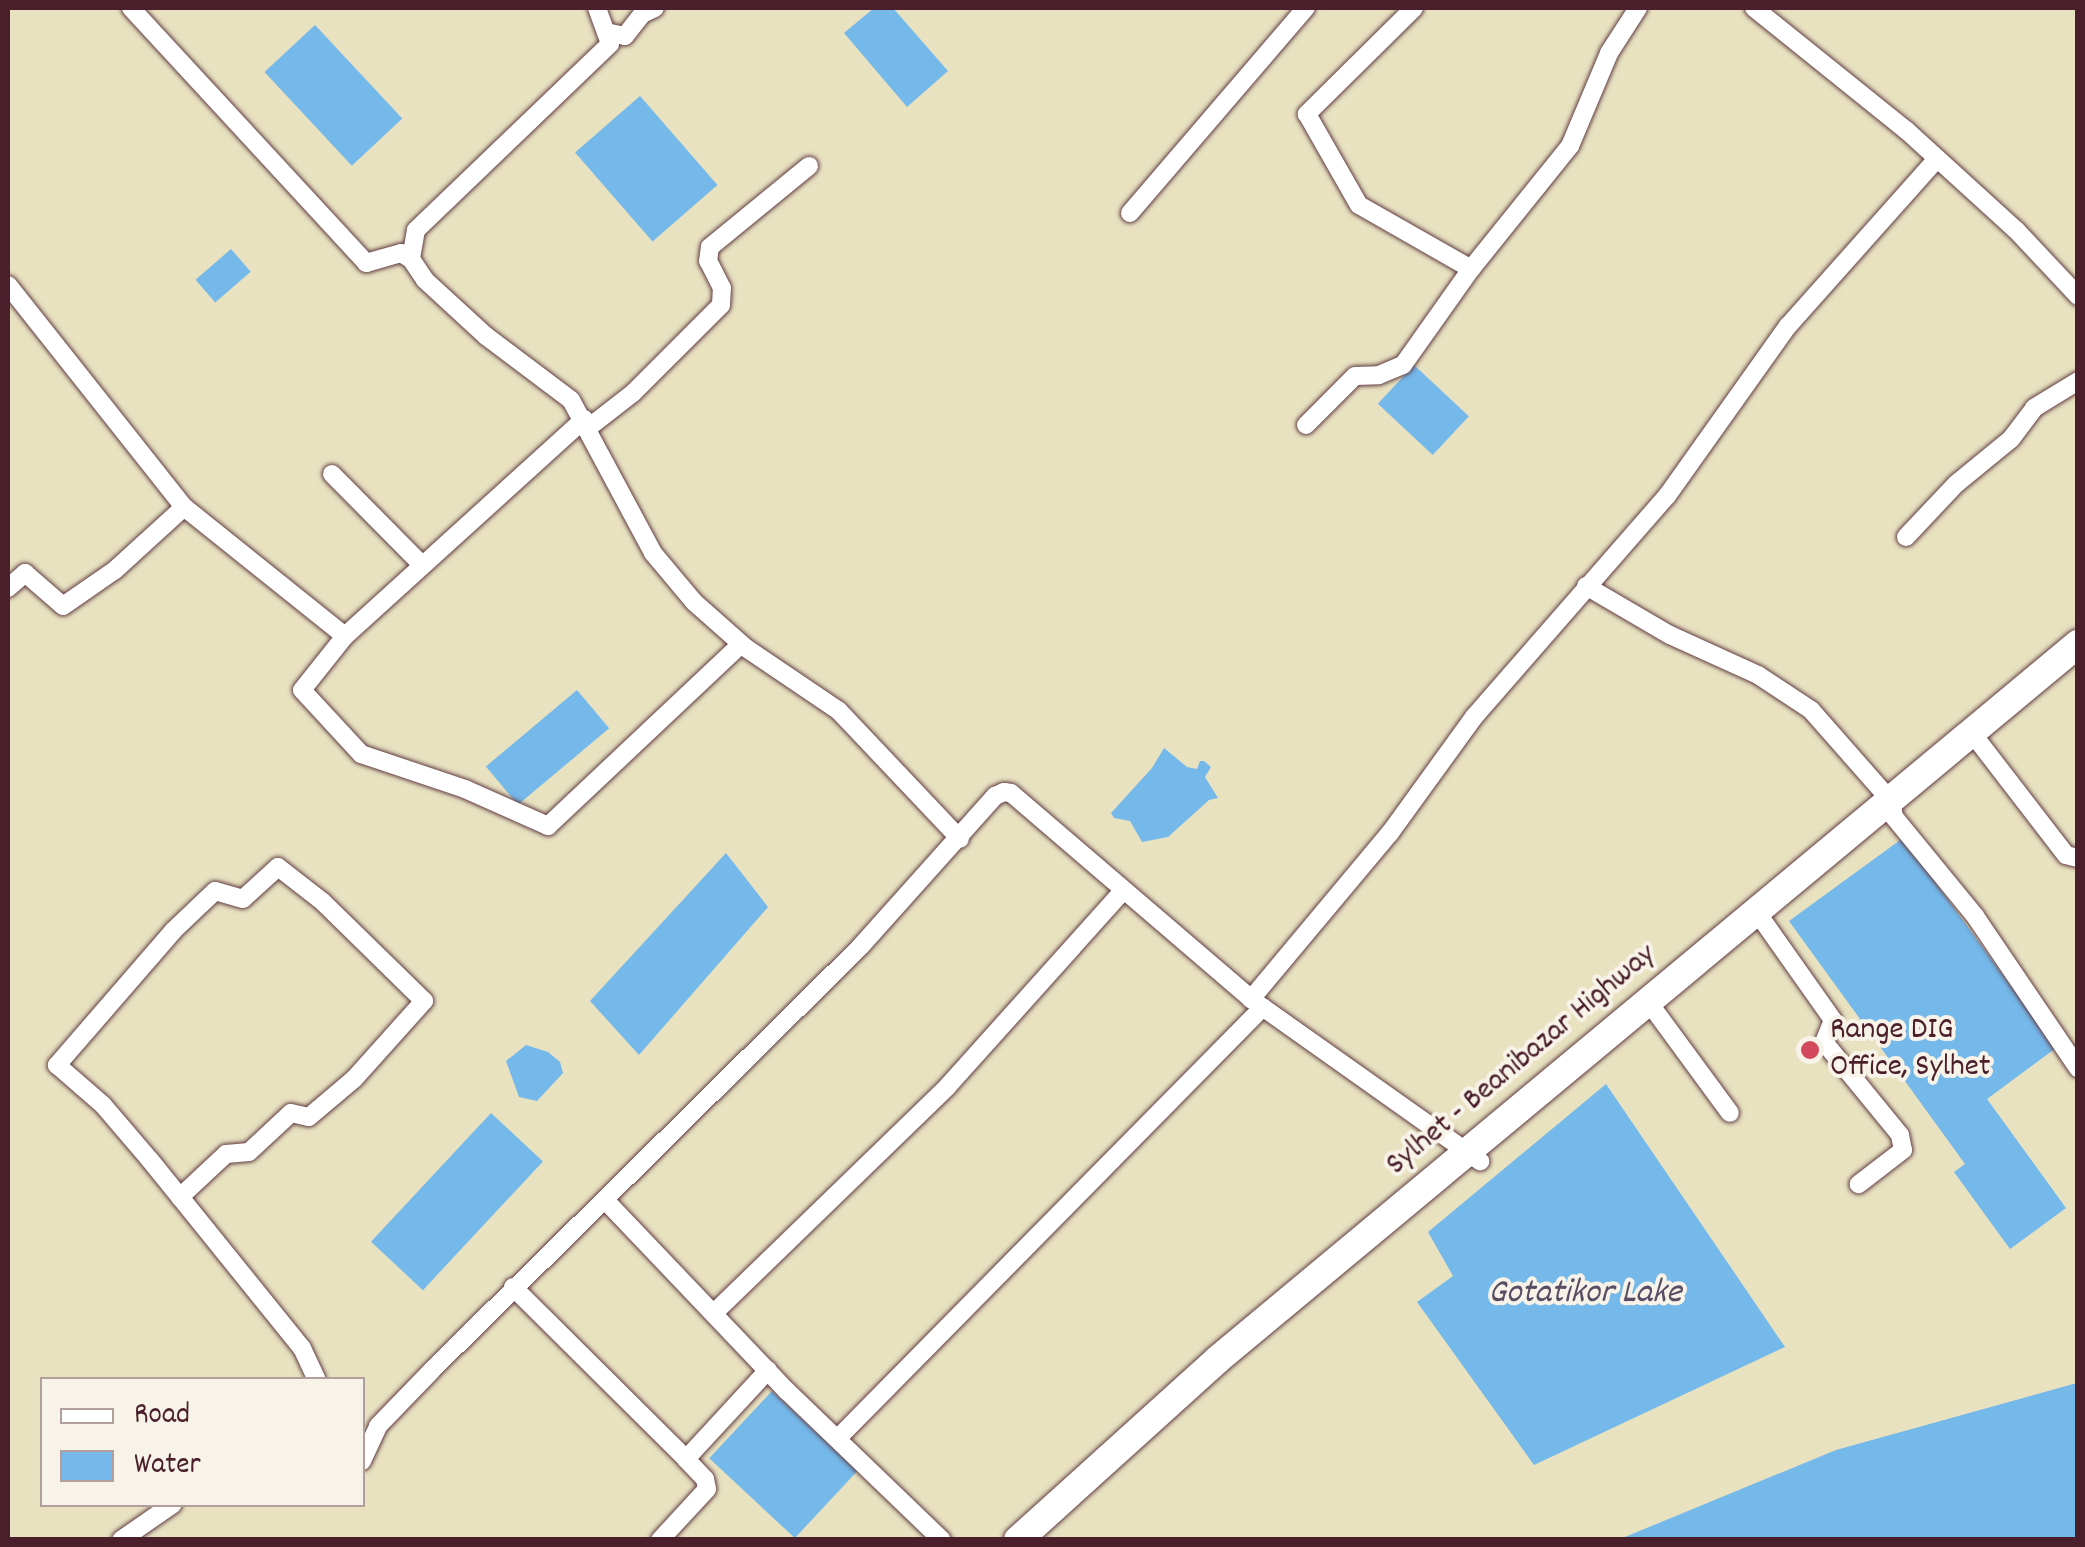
<!DOCTYPE html>
<style>
body{margin:0}
#map{position:relative;width:2085px;height:1547px;overflow:hidden;background:#e8e2c1;font-family:Dekko,sans-serif}
div>[style]{position:absolute}
.water>*{inset:0;background:#75b8ea;transform-origin:0 0}
.roads{filter:drop-shadow(0 0 2px #623c42) drop-shadow(0 0 2px #623c42)}
.street>*{height:18px;margin:-9px;padding:0 9px;transform-origin:9px;border-radius:9px;background:#fff}
.primary>*{height:28px;margin:-14px;padding:0 14px;transform-origin:14px;border-radius:14px;background:#fff}
.dots>*{width:28px;height:28px;translate:-50% -50%;box-sizing:border-box;border:5px solid #f7f3e8;border-radius:50%}
span{translate:-50% -50%;white-space:nowrap;text-align:center;line-height:1.15;-webkit-text-stroke:8px #f7f3e8;paint-order:stroke}
.poi-label{font-size:32px;color:#4a1f2b}
.left{translate:0 -50%;text-align:left}
.street-label{font-size:32px;color:#4a1f2b}
.water-label{font-size:35px;color:#574d64;font-style:italic}
.frame{position:absolute;inset:0;border:10px solid #4a1f2b;pointer-events:none}
.legend{position:absolute;left:40px;top:1377px;width:325px;height:130px;box-sizing:border-box;background:#f7f3e8;border:2px solid #b29e9c;margin:0;padding:12px 18px;list-style:none;font-size:30px;color:#4a1f2b}
.legend li{display:flex;align-items:center;gap:20px;height:50px}
.legend b{width:50px;border:2px solid #b29e9c}
</style>
<div id="map">
<div class="water">
<div style="clip-path:polygon(874px 8px,893px 8px,948px 71px,907px 107px,844px 33px)"></div>
<div style="left:315px;top:25px;width:128px;height:69px;rotate:47deg"></div>
<div style="left:640px;top:96px;width:118px;height:86px;rotate:49deg"></div>
<div style="left:231px;top:249px;width:30px;height:47px;rotate:49deg"></div>
<div style="left:1414px;top:365px;width:75px;height:53px;rotate:43deg"></div>
<div style="left:577px;top:690px;width:50px;height:119px;rotate:50deg"></div>
<div style="clip-path:polygon(1164px 748px,1187px 767px,1197px 769px,1200px 761px,1204px 761px,1211px 767px,1205px 777px,1218px 798px,1209px 800px,1168px 837px,1142px 842px,1130px 821px,1114px 818px,1111px 813px,1152px 768px)"></div>
<div style="clip-path:polygon(1903px 838px,2056px 1048px,1987px 1099px,2066px 1208px,2010px 1249px,1954px 1172px,1965px 1164px,1789px 921px)"></div>
<div style="clip-path:polygon(726px 853px,768px 907px,639px 1055px,590px 1001px)"></div>
<div style="clip-path:polygon(526px 1045px,548px 1052px,560px 1062px,563px 1073px,537px 1101px,519px 1097px,506px 1061px)"></div>
<div style="clip-path:polygon(1606px 1084px,1785px 1347px,1534px 1465px,1417px 1302px,1453px 1276px,1428px 1232px)"></div>
<div style="left:491px;top:1113px;width:71px;height:176px;rotate:43deg"></div>
<div style="clip-path:polygon(2077px 1383px,2077px 1539px,1620px 1539px,1836px 1450px)"></div>
<div style="left:772px;top:1391px;width:117px;height:92px;rotate:43deg"></div>
</div>
<div class="roads">
<div class="street">
<div style="left:131px;top:8px;width:347px;rotate:47.3deg"></div>
<div style="left:366px;top:263px;width:36px;rotate:-16deg"></div>
<div style="left:401px;top:253px;width:12px;rotate:31deg"></div>
<div style="left:597px;top:8px;width:38px;rotate:70deg"></div>
<div style="left:610px;top:44px;width:269px;rotate:136.2deg"></div>
<div style="left:416px;top:230px;width:29px;rotate:100deg"></div>
<div style="left:411px;top:259px;width:25px;rotate:56deg"></div>
<div style="left:425px;top:280px;width:83px;rotate:42.6deg"></div>
<div style="left:486px;top:336px;width:106px;rotate:37deg"></div>
<div style="left:571px;top:400px;width:174px;rotate:61.8deg"></div>
<div style="left:653px;top:553px;width:64px;rotate:50.1deg"></div>
<div style="left:694px;top:602px;width:69px;rotate:41.5deg"></div>
<div style="left:746px;top:648px;width:112px;rotate:34.1deg"></div>
<div style="left:839px;top:711px;width:176px;rotate:46.6deg"></div>
<div style="left:1414px;top:8px;width:151px;rotate:135.3deg"></div>
<div style="left:1307px;top:114px;width:105px;rotate:60.3deg"></div>
<div style="left:1359px;top:205px;width:129px;rotate:29.7deg"></div>
<div style="left:1471px;top:269px;width:158px;rotate:-51.2deg"></div>
<div style="left:1570px;top:146px;width:101px;rotate:-67.2deg"></div>
<div style="left:1609px;top:53px;width:54px;rotate:-57.2deg"></div>
<div style="left:1754px;top:8px;width:195px;rotate:38.8deg"></div>
<div style="left:1906px;top:130px;width:149px;rotate:42.3deg"></div>
<div style="left:2016px;top:230px;width:91px;rotate:46.8deg"></div>
<div style="left:606px;top:32px;width:19px;rotate:12deg"></div>
<div style="left:625px;top:36px;width:28px;rotate:-52deg"></div>
<div style="left:642px;top:14px;width:14px;rotate:-25deg"></div>
<div style="left:1130px;top:213px;width:270px;rotate:-49.4deg"></div>
<div style="left:8px;top:285px;width:283px;rotate:51.6deg"></div>
<div style="left:184px;top:507px;width:206px;rotate:38.7deg"></div>
<div style="left:345px;top:636px;width:323px;rotate:-42.2deg"></div>
<div style="left:1306px;top:425px;width:69px;rotate:-45deg"></div>
<div style="left:1355px;top:376px;width:24px;rotate:-2deg"></div>
<div style="left:1379px;top:375px;width:26px;rotate:-23deg"></div>
<div style="left:1403px;top:365px;width:118px;rotate:-54.7deg"></div>
<div style="left:588px;top:428px;width:57px;rotate:-37.9deg"></div>
<div style="left:633px;top:393px;width:124px;rotate:-45deg"></div>
<div style="left:721px;top:305px;width:17px;rotate:-87deg"></div>
<div style="left:722px;top:288px;width:30px;rotate:-117deg"></div>
<div style="left:708px;top:261px;width:14px;rotate:-82deg"></div>
<div style="left:710px;top:247px;width:128px;rotate:-39.3deg"></div>
<div style="left:332px;top:474px;width:127px;rotate:45.3deg"></div>
<div style="left:1906px;top:537px;width:73px;rotate:-46.7deg"></div>
<div style="left:1956px;top:484px;width:71px;rotate:-39.3deg"></div>
<div style="left:2011px;top:439px;width:39px;rotate:-53deg"></div>
<div style="left:2034px;top:408px;width:52px;rotate:-31.5deg"></div>
<div style="left:1586px;top:586px;width:97px;rotate:30.3deg"></div>
<div style="left:1670px;top:635px;width:97px;rotate:24.4deg"></div>
<div style="left:1758px;top:675px;width:64px;rotate:33.4deg"></div>
<div style="left:1811px;top:710px;width:121px;rotate:48.7deg"></div>
<div style="left:1891px;top:801px;width:16px;rotate:79deg"></div>
<div style="left:1894px;top:817px;width:128px;rotate:50.7deg"></div>
<div style="left:1975px;top:916px;width:184px;rotate:55.9deg"></div>
<div style="left:8px;top:588px;width:23px;rotate:-41deg"></div>
<div style="left:25px;top:573px;width:50px;rotate:41deg"></div>
<div style="left:63px;top:606px;width:63px;rotate:-34.7deg"></div>
<div style="left:115px;top:570px;width:93px;rotate:-42.4deg"></div>
<div style="left:345px;top:636px;width:69px;rotate:128.5deg"></div>
<div style="left:302px;top:690px;width:87px;rotate:47.3deg"></div>
<div style="left:361px;top:754px;width:110px;rotate:18.6deg"></div>
<div style="left:465px;top:789px;width:91px;rotate:24deg"></div>
<div style="left:548px;top:826px;width:265px;rotate:-43.3deg"></div>
<div style="left:1972px;top:733px;width:154px;rotate:52.4deg"></div>
<div style="left:2066px;top:855px;width:12px;rotate:14deg"></div>
<div style="left:1756px;top:911px;width:133px;rotate:54.8deg"></div>
<div style="left:1833px;top:1020px;width:24px;rotate:112deg"></div>
<div style="left:1824px;top:1042px;width:120px;rotate:50.7deg"></div>
<div style="left:1900px;top:1135px;width:15px;rotate:79deg"></div>
<div style="left:1903px;top:1150px;width:56px;rotate:142.3deg"></div>
<div style="left:1251px;top:999px;width:217px;rotate:-50.1deg"></div>
<div style="left:1390px;top:833px;width:143px;rotate:-54.1deg"></div>
<div style="left:1474px;top:717px;width:293px;rotate:-48.9deg"></div>
<div style="left:1667px;top:496px;width:209px;rotate:-54.6deg"></div>
<div style="left:1788px;top:326px;width:224px;rotate:-48.3deg"></div>
<div style="left:1647px;top:1000px;width:140px;rotate:53.7deg"></div>
<div style="left:180px;top:1197px;width:63px;rotate:-43.1deg"></div>
<div style="left:226px;top:1154px;width:23px;rotate:-5deg"></div>
<div style="left:249px;top:1152px;width:57px;rotate:-42.9deg"></div>
<div style="left:291px;top:1113px;width:18px;rotate:13deg"></div>
<div style="left:309px;top:1117px;width:59px;rotate:-40.2deg"></div>
<div style="left:354px;top:1079px;width:105px;rotate:-48.1deg"></div>
<div style="left:424px;top:1001px;width:141px;rotate:-135.6deg"></div>
<div style="left:323px;top:902px;width:57px;rotate:-142.1deg"></div>
<div style="left:278px;top:867px;width:47px;rotate:137.6deg"></div>
<div style="left:243px;top:899px;width:29px;rotate:-164deg"></div>
<div style="left:215px;top:891px;width:57px;rotate:136.4deg"></div>
<div style="left:174px;top:930px;width:179px;rotate:130.9deg"></div>
<div style="left:57px;top:1065px;width:61px;rotate:41deg"></div>
<div style="left:103px;top:1105px;width:72px;rotate:49.5deg"></div>
<div style="left:150px;top:1160px;width:48px;rotate:51deg"></div>
<div style="left:180px;top:1197px;width:194px;rotate:51.1deg"></div>
<div style="left:302px;top:1348px;width:35px;rotate:65deg"></div>
<div style="left:605px;top:1200px;width:264px;rotate:46.4deg"></div>
<div style="left:787px;top:1391px;width:215px;rotate:43.9deg"></div>
<div style="left:513px;top:1287px;width:244px;rotate:44.8deg"></div>
<div style="left:686px;top:1459px;width:121px;rotate:-47.3deg"></div>
<div style="left:715px;top:1312px;width:323px;rotate:-44.1deg"></div>
<div style="left:947px;top:1087px;width:262px;rotate:-48.1deg"></div>
<div style="left:838px;top:1438px;width:605px;rotate:-45.4deg"></div>
<div style="left:362px;top:1461px;width:38px;rotate:-65deg"></div>
<div style="left:378px;top:1426px;width:78px;rotate:-46deg"></div>
<div style="left:432px;top:1370px;width:602px;rotate:-44.66deg"></div>
<div style="left:860px;top:947px;width:203px;rotate:-48.2deg"></div>
<div style="left:995px;top:796px;width:10px;rotate:-24deg"></div>
<div style="left:1004px;top:792px;width:7px;rotate:8deg"></div>
<div style="left:1011px;top:793px;width:316px;rotate:40.6deg"></div>
<div style="left:1251px;top:999px;width:281px;rotate:35.3deg"></div>
<div style="left:121px;top:1540px;width:63px;rotate:-34.7deg"></div>
<div style="left:660px;top:1540px;width:69px;rotate:-47.3deg"></div>
<div style="left:707px;top:1489px;width:10px;rotate:-101deg"></div>
<div style="left:705px;top:1479px;width:28px;rotate:-134deg"></div>
</div>
<div class="primary">
<div style="left:1018px;top:1540px;width:268px;rotate:-42.1deg"></div>
<div style="left:1217px;top:1360px;width:1120px;rotate:-39.75deg"></div>
</div>
</div>
<div class="dots">
<div style="left:1810px;top:1050px;background:#d1495b"></div>
</div>
<div class="poi-label">
<span class="left" style="left:1830px;top:1050px">Range DIG<br>Office, Sylhet</span>
</div>
<div class="street-label">
<span style="left:1522px;top:1061px;rotate:-40deg">Sylhet - Beanibazar Highway</span>
</div>
<div class="water-label">
<span style="left:1585px;top:1294px">Gotatikor Lake</span>
</div>
<div class="frame"></div>
<ul class="legend">
<li><b style="height:12px;background:#fff"></b>Road</li>
<li><b style="height:28px;background:#75b8ea"></b>Water</li>
</ul>
</div>
